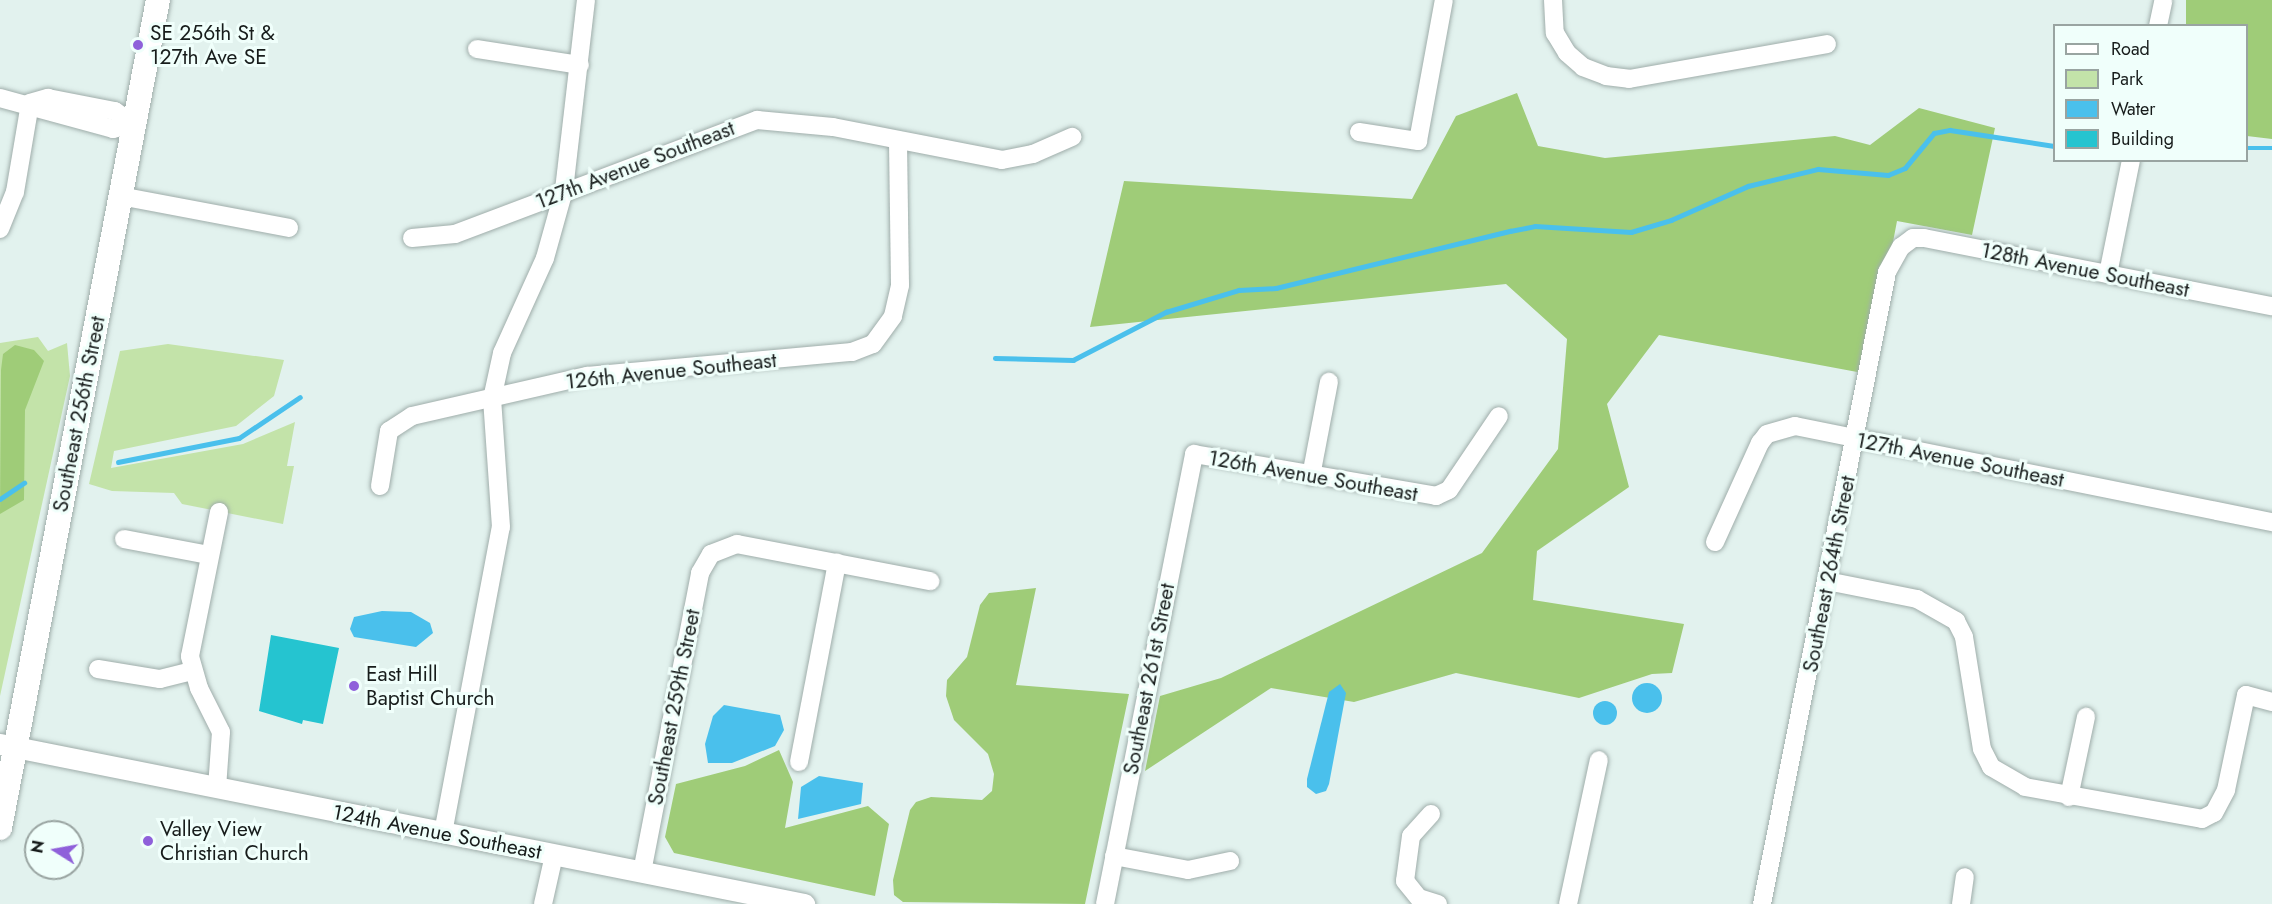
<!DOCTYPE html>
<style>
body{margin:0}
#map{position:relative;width:2272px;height:904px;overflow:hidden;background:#e2f2ee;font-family:Jost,sans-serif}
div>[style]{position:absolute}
.green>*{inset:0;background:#c3e3a9}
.forest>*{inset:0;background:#9fcc78}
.water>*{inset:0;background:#4ac0ec}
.round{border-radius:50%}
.stream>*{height:4.5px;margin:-2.25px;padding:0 2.25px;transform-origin:2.25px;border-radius:2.25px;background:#4ac0ec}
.building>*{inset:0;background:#25c4d0}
.roads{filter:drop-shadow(0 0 2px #9fadaa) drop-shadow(0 0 2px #9fadaa)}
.minor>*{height:18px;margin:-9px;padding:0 9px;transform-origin:9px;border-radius:9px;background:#fff}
.tertiary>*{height:21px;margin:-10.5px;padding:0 10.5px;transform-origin:10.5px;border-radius:10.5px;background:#fff}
.secondary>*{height:24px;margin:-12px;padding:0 12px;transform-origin:12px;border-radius:12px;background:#fff}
.dots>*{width:16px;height:16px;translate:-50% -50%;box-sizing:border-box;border:3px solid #f0fffb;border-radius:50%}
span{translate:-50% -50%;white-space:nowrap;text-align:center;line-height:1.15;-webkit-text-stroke:6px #f0fffb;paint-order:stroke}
.poi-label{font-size:21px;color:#171c1b}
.left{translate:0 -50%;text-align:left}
.street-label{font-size:21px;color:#171c1b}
.legend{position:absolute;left:2053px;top:24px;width:195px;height:138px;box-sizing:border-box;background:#f0fffb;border:2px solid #99a4a1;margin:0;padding:8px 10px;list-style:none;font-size:18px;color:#171c1b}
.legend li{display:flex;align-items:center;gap:12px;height:30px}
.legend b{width:30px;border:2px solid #99a4a1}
.north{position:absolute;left:24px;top:820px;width:60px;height:60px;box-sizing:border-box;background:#f0fffb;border:2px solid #99a4a1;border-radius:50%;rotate:281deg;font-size:16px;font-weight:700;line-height:24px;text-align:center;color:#171c1b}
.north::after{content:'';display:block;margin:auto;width:21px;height:27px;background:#8f60da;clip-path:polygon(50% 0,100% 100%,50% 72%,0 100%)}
</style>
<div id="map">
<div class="green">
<div style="clip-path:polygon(38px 337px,48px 351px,67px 343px,70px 376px,0 696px,0 343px)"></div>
<div style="clip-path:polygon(168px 344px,284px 360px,274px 396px,236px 426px,114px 451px,111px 468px,243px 444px,295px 422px,287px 466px,294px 466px,283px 524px,182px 504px,174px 493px,112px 491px,89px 484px,120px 351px)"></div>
</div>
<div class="forest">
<div style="clip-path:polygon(2186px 0,2272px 0,2272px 139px,2247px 136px,2246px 26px,2186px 25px)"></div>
<div style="clip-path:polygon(1517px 93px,1538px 146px,1605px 158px,1835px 136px,1870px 145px,1919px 108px,1995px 128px,1972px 235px,1897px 221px,1868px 374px,1659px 335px,1607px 404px,1629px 487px,1537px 551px,1533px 600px,1684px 624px,1672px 673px,1652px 674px,1579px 698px,1456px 673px,1354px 702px,1271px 688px,1145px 771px,1160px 696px,1221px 678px,1482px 553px,1558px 449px,1567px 339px,1506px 284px,1090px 327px,1124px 181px,1412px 199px,1456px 116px)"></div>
<div style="clip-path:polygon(15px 345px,34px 350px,44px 361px,25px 410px,24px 500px,0 514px,1px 370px,3px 354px)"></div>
<div style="clip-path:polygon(1036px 588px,1016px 685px,1129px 694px,1085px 904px,903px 902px,894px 895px,893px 880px,910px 810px,916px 802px,931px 797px,982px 800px,992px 791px,994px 774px,988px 754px,954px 720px,946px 696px,947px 680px,967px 657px,980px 605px,989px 593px)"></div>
<div style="clip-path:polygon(779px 750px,793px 782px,785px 828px,868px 806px,889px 824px,875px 896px,674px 853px,665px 837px,676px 784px,745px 766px)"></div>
</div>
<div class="water">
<div style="clip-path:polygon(382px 611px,411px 612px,430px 623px,433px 633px,416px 647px,354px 637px,350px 629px,354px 617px)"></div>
<div class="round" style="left:1632px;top:683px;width:30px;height:30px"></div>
<div style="clip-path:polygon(1340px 684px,1346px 693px,1329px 784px,1326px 791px,1316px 794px,1307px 787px,1307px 779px,1329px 692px)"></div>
<div class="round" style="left:1593px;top:701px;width:24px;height:24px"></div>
<div style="clip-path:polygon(724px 705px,780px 715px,784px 730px,775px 746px,732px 763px,708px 763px,705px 744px,713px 716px)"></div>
<div style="clip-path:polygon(819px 776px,863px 783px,861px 804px,798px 819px,801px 787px)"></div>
</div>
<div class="stream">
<div style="left:2246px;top:148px;width:26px"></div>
<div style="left:995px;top:358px;width:78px;rotate:1.5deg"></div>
<div style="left:1073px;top:360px;width:105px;rotate:-27.3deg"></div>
<div style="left:1166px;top:312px;width:76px;rotate:-16.8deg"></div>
<div style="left:1239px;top:290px;width:37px;rotate:-3deg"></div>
<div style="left:1276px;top:288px;width:241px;rotate:-13.7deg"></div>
<div style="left:1510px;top:231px;width:25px;rotate:-11deg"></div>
<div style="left:1535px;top:226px;width:96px;rotate:3.6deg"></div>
<div style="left:1631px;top:232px;width:42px;rotate:-16.7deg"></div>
<div style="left:1671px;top:220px;width:84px;rotate:-23.8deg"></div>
<div style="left:1748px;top:186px;width:72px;rotate:-13.7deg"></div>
<div style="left:1818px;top:169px;width:70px;rotate:4.9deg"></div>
<div style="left:1888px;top:175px;width:18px;rotate:-22deg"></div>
<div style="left:1905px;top:168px;width:45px;rotate:-50.4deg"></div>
<div style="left:1934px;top:133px;width:16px;rotate:-11deg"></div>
<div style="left:1950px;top:130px;width:105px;rotate:8.7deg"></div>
<div style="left:118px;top:462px;width:123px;rotate:-11.2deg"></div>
<div style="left:239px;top:438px;width:73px;rotate:-33.9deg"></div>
<div style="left:0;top:499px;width:29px;rotate:-34deg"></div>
</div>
<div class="building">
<div style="clip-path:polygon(271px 635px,339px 648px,323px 724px,303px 720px,302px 724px,259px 711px)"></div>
</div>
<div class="roads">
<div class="minor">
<div style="left:1553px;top:0;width:33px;rotate:87deg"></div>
<div style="left:1555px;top:33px;width:23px;rotate:59deg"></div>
<div style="left:1567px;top:53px;width:21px;rotate:41deg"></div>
<div style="left:1583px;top:67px;width:25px;rotate:21deg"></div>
<div style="left:1606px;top:76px;width:23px;rotate:7deg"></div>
<div style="left:1629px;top:79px;width:201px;rotate:-10deg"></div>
<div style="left:2158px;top:26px;width:25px;rotate:-78deg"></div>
<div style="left:477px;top:49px;width:104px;rotate:8.8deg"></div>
<div style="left:0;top:98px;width:117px;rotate:15.3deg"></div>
<div style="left:113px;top:129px;width:21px;rotate:-14deg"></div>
<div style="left:30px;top:103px;width:19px;rotate:-16deg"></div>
<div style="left:48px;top:98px;width:68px;rotate:11deg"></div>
<div style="left:115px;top:111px;width:22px;rotate:36deg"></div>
<div style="left:1359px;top:132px;width:60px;rotate:8.7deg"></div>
<div style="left:1418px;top:141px;width:143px;rotate:-79.6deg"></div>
<div style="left:120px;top:196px;width:172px;rotate:10.7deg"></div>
<div style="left:0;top:229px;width:40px;rotate:-68deg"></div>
<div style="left:15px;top:192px;width:90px;rotate:-80.4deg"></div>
<div style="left:412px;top:238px;width:43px;rotate:-5.3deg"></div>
<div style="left:455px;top:234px;width:323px;rotate:-20.7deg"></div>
<div style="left:757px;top:120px;width:76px;rotate:5.3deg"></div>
<div style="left:833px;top:127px;width:172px;rotate:11deg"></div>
<div style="left:1002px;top:160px;width:32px;rotate:-11deg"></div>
<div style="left:1033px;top:154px;width:43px;rotate:-23.6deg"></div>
<div style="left:2108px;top:274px;width:116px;rotate:-78.6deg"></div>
<div style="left:1311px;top:476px;width:96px;rotate:-79.2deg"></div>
<div style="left:380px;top:486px;width:56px;rotate:-80.7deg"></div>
<div style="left:389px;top:431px;width:27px;rotate:-33deg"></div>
<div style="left:412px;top:416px;width:180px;rotate:-12.9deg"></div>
<div style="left:587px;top:376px;width:266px;rotate:-5.2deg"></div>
<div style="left:852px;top:352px;width:22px;rotate:-21deg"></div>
<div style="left:873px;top:344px;width:34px;rotate:-54deg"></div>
<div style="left:893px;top:316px;width:32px;rotate:-77deg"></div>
<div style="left:900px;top:285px;width:142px;rotate:-90.8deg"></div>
<div style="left:124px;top:539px;width:86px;rotate:10.7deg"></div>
<div style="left:1715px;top:542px;width:109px;rotate:-65.6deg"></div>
<div style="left:1760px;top:443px;width:11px;rotate:-52deg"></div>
<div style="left:1767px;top:434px;width:29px;rotate:-16deg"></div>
<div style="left:1795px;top:426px;width:487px;rotate:11.4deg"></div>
<div style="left:1827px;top:581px;width:92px;rotate:11.3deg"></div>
<div style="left:1917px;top:599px;width:45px;rotate:29.4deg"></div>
<div style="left:1956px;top:621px;width:18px;rotate:63deg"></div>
<div style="left:1964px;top:637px;width:113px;rotate:80.9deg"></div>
<div style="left:1982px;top:749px;width:20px;rotate:63deg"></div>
<div style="left:1991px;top:767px;width:39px;rotate:30deg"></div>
<div style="left:2025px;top:787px;width:180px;rotate:10.2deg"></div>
<div style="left:2202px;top:819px;width:13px;rotate:-27deg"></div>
<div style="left:2214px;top:813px;width:26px;rotate:-62deg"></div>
<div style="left:2226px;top:790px;width:97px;rotate:-78.1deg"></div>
<div style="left:2246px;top:695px;width:27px;rotate:15deg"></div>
<div style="left:98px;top:669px;width:63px;rotate:9.2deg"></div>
<div style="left:160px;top:679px;width:34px;rotate:-14deg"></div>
<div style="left:799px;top:762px;width:203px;rotate:-79.2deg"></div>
<div style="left:217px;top:788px;width:56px;rotate:-85.9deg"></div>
<div style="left:221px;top:732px;width:49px;rotate:-116.6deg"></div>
<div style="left:199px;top:688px;width:33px;rotate:-106deg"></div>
<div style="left:190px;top:656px;width:147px;rotate:-78.6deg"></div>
<div style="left:2069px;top:797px;width:82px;rotate:-78deg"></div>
<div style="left:1431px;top:814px;width:30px;rotate:132deg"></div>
<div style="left:1411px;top:836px;width:45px;rotate:97.6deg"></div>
<div style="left:1405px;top:881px;width:22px;rotate:51deg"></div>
<div style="left:1419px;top:898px;width:20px;rotate:18deg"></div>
<div style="left:443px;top:833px;width:311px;rotate:-79.3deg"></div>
<div style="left:501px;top:527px;width:128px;rotate:-94deg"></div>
<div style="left:492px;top:399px;width:47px;rotate:-77.7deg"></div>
<div style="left:502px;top:353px;width:104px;rotate:-65.6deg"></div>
<div style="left:545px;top:258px;width:71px;rotate:-74.4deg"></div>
<div style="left:564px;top:190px;width:191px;rotate:-83.4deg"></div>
<div style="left:1114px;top:856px;width:75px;rotate:10.7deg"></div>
<div style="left:1188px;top:870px;width:43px;rotate:-12.1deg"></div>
<div style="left:642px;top:872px;width:305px;rotate:-79deg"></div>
<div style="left:700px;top:573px;width:22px;rotate:-60deg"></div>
<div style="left:711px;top:554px;width:28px;rotate:-21deg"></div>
<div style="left:737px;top:544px;width:197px;rotate:10.9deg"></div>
<div style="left:543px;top:904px;width:50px;rotate:-77.3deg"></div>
<div style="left:1105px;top:904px;width:459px;rotate:-78.8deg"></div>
<div style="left:1194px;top:454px;width:246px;rotate:9.8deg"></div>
<div style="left:1436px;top:496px;width:14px;rotate:-25deg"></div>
<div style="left:1449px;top:490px;width:89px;rotate:-56deg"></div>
<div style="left:1568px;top:904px;width:147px;rotate:-77.9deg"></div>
<div style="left:1762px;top:904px;width:644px;rotate:-78.81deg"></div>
<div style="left:1887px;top:272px;width:29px;rotate:-61deg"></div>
<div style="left:1901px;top:247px;width:15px;rotate:-37deg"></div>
<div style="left:1913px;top:238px;width:11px"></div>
<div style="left:1924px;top:238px;width:355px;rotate:11.1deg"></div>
<div style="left:1961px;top:904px;width:27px;rotate:-82deg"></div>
</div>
<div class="tertiary">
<div style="left:0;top:744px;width:820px;rotate:11.26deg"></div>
</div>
<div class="secondary">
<div style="left:0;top:828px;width:843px;rotate:-79.2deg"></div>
</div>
</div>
<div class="dots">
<div style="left:138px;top:45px;background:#8f60da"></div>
<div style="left:354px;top:686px;background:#8f60da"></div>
<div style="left:148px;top:841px;background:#8f60da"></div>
</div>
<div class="poi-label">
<span class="left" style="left:150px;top:45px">SE 256th St &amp;<br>127th Ave SE</span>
<span class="left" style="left:366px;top:686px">East Hill<br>Baptist Church</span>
<span class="left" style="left:160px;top:841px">Valley View<br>Christian Church</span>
</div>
<div class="street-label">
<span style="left:635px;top:165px;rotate:-21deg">127th Avenue Southeast</span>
<span style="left:2085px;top:270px;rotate:11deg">128th Avenue Southeast</span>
<span style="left:671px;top:371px;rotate:-6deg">126th Avenue Southeast</span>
<span style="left:79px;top:414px;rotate:-79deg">Southeast 256th Street</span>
<span style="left:1960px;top:460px;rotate:11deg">127th Avenue Southeast</span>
<span style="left:1313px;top:476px;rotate:10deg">126th Avenue Southeast</span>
<span style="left:1829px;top:574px;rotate:-79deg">Southeast 264th Street</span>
<span style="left:1149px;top:679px;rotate:-79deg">Southeast 261st Street</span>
<span style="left:674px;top:707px;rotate:-79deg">Southeast 259th Street</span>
<span style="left:437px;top:832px;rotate:11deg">124th Avenue Southeast</span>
</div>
<ul class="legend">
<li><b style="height:8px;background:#fff"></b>Road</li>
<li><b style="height:16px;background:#c3e3a9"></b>Park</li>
<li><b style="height:16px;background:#4ac0ec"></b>Water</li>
<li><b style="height:16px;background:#25c4d0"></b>Building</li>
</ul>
<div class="north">N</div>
</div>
